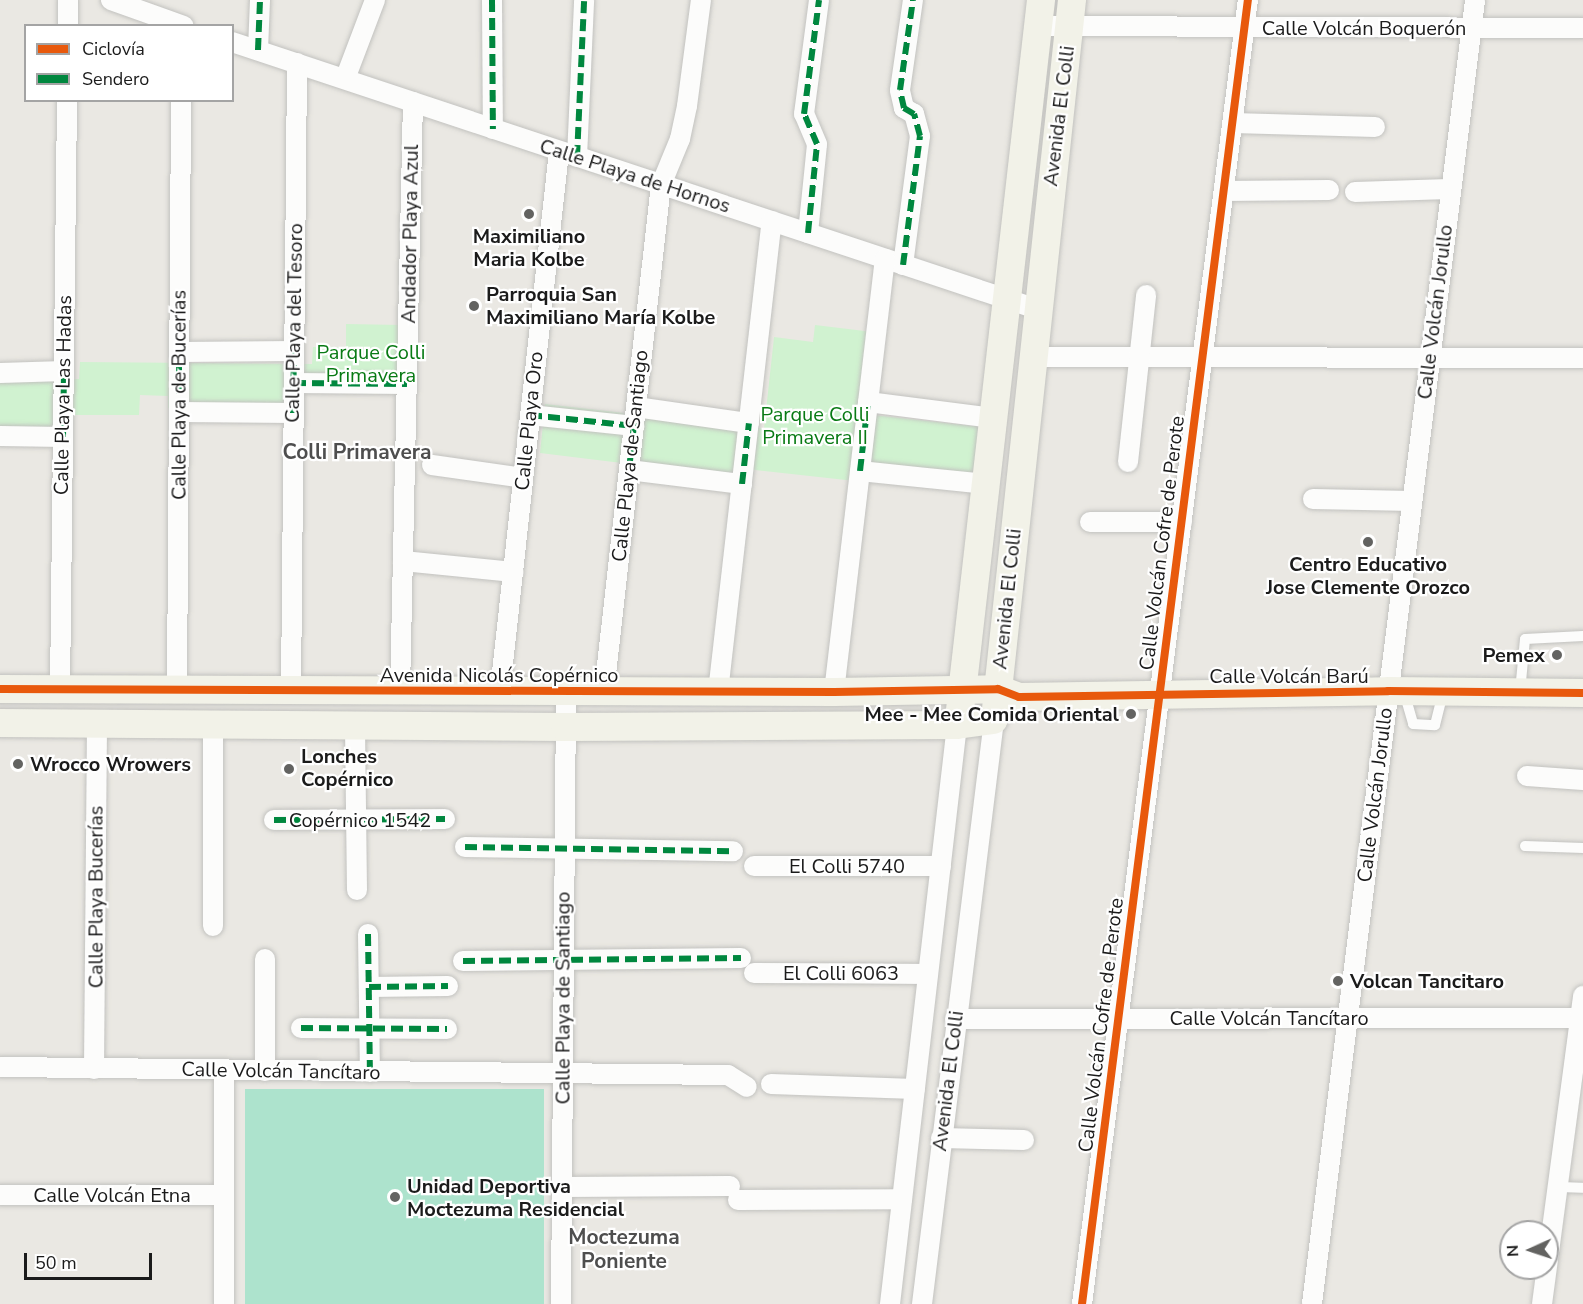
<!DOCTYPE html>
<meta charset="utf-8">
<style>
body{margin:0}
#map{position:relative;width:1583px;height:1304px;overflow:hidden;background:#eae8e3;font-family:"Nunito Sans",sans-serif}
div>[style]{position:absolute}
.park>*{inset:0;background:#d0f2d0}
.pitch>*{inset:0;background:#ade3cd;transform-origin:0 0}
.roads{filter:drop-shadow(0 0 2px #c2c2bf) drop-shadow(0 0 2px #c2c2bf)}
.lane>*{height:10px;margin:-5px;padding:0 5px;transform-origin:5px;border-radius:5px;background:#fcfcfb}
.street>*{height:20px;margin:-10px;padding:0 10px;transform-origin:10px;border-radius:10px;background:#fcfcfb}
.secondary>*{height:28px;margin:-14px;padding:0 14px;transform-origin:14px;border-radius:14px;background:#f2f2e8}
.quiet>*{height:6px;margin-top:-3px;transform-origin:0;background:repeating-linear-gradient(90deg,#00873e 0 12px,transparent 0 18px)}
.cycleway>*{height:8px;margin:-4px;padding:0 4px;transform-origin:4px;border-radius:4px;background:#e8590c}
.dots>*{width:16px;height:16px;translate:-50% -50%;box-sizing:border-box;border:3px solid #fff;border-radius:50%}
span{translate:-50% -50%;white-space:nowrap;text-align:center;line-height:1.15;-webkit-text-stroke:4.5px #fff;paint-order:stroke}
.street-label{font-size:20px;color:#1b1b1b}
.poi-label{font-size:20px;color:#1b1b1b;font-weight:700}
.left{translate:0 -50%;text-align:left}
.right{translate:-100% -50%;text-align:right}
.park-label{font-size:20px;color:#087a14}
.neighbourhood-label{font-size:21px;color:#4e4e4e;font-weight:700}
.legend{position:absolute;left:24px;top:24px;width:210px;height:78px;box-sizing:border-box;background:#fff;border:2px solid #a4a4a4;margin:0;padding:8px 10px;list-style:none;font-size:18px;color:#1b1b1b}
.legend li{display:flex;align-items:center;gap:12px;height:30px}
.legend b{width:30px;border:2px solid #a4a4a4}
.north{position:absolute;left:1499px;top:1220px;width:60px;height:60px;box-sizing:border-box;background:#fff;border:2px solid #a4a4a4;border-radius:50%;rotate:267deg;font-size:16px;font-weight:700;line-height:24px;text-align:center;color:#1b1b1b}
.north::after{content:'';display:block;margin:auto;width:21px;height:27px;background:#636361;clip-path:polygon(50% 0,100% 100%,50% 72%,0 100%)}
.scale{position:absolute;left:24px;top:1253px;width:128px;height:27px;box-sizing:border-box;border:3px solid #1b1b1b;border-top:0;padding-left:8px;font-size:18px;line-height:21px;white-space:nowrap;color:#1b1b1b;-webkit-text-stroke:4px #fff;paint-order:stroke}
</style>
<div id="map">
<div class="park">
<div style="clip-path:polygon(346px 324px,402px 325px,401px 394px,286px 392px,285px 410px,168px 408px,168px 396px,140px 395px,139px 415px,58px 415px,58px 429px,0 429px,0 380px,79px 379px,80px 362px,312px 364px,313px 347px,346px 347px)"></div>
<div style="clip-path:polygon(815px 325px,873px 332px,864px 414px,982px 427px,977px 476px,855px 481px,738px 468px,736px 477px,540px 453px,545px 404px,764px 429px,774px 337px,813px 342px)"></div>
</div>
<div class="pitch">
<div style="left:245px;top:1089px;width:299px;height:215px"></div>
</div>
<div class="roads">
<div class="lane">
<div style="left:1404px;top:692px;width:33px;rotate:74deg"></div>
<div style="left:1413px;top:724px;width:22px;rotate:3deg"></div>
<div style="left:1435px;top:725px;width:34px;rotate:-76deg"></div>
<div style="left:1520px;top:692px;width:53px;rotate:-84.6deg"></div>
<div style="left:1525px;top:639px;width:58px;rotate:-3deg"></div>
<div style="left:1525px;top:846px;width:58px;rotate:2deg"></div>
<div style="left:1558px;top:1187px;width:25px;rotate:2deg"></div>
</div>
<div class="street">
<div style="left:111px;top:0;width:77px;rotate:19.6deg"></div>
<div style="left:492px;top:0;width:129px;rotate:89.6deg"></div>
<div style="left:68px;top:26px;width:26px;rotate:-90deg"></div>
<div style="left:1038px;top:26px;width:545px;rotate:0.21deg"></div>
<div style="left:232px;top:42px;width:848px;rotate:18.35deg"></div>
<div style="left:258px;top:50px;width:50px;rotate:-87.7deg"></div>
<div style="left:345px;top:79px;width:85px;rotate:-69.2deg"></div>
<div style="left:1233px;top:123px;width:142px;rotate:1.6deg"></div>
<div style="left:577px;top:157px;width:157px;rotate:-87.4deg"></div>
<div style="left:1224px;top:191px;width:105px;rotate:-0.5deg"></div>
<div style="left:1355px;top:192px;width:94px;rotate:-1.8deg"></div>
<div style="left:808px;top:233px;width:89px;rotate:-84.2deg"></div>
<div style="left:817px;top:144px;width:33px;rotate:-113deg"></div>
<div style="left:804px;top:114px;width:115px;rotate:-82.5deg"></div>
<div style="left:903px;top:265px;width:130px;rotate:-82.5deg"></div>
<div style="left:920px;top:136px;width:23px;rotate:-105deg"></div>
<div style="left:914px;top:114px;width:12px;rotate:-149deg"></div>
<div style="left:904px;top:108px;width:18px;rotate:-103deg"></div>
<div style="left:900px;top:90px;width:91px;rotate:-81.8deg"></div>
<div style="left:179px;top:352px;width:115px;rotate:-0.5deg"></div>
<div style="left:1032px;top:357px;width:551px;rotate:0.1deg"></div>
<div style="left:0;top:373px;width:64px;rotate:-1.8deg"></div>
<div style="left:294px;top:383px;width:113px;rotate:0.5deg"></div>
<div style="left:868px;top:402px;width:126px;rotate:7.3deg"></div>
<div style="left:636px;top:407px;width:114px;rotate:8.1deg"></div>
<div style="left:179px;top:412px;width:114px;rotate:0.5deg"></div>
<div style="left:530px;top:415px;width:105px;rotate:6deg"></div>
<div style="left:0;top:436px;width:63px;rotate:0.9deg"></div>
<div style="left:1128px;top:462px;width:168px;rotate:-83.8deg"></div>
<div style="left:432px;top:465px;width:92px;rotate:8.1deg"></div>
<div style="left:629px;top:470px;width:114px;rotate:7.1deg"></div>
<div style="left:860px;top:471px;width:127px;rotate:5.9deg"></div>
<div style="left:1313px;top:499px;width:99px;rotate:1.2deg"></div>
<div style="left:1090px;top:522px;width:92px"></div>
<div style="left:403px;top:561px;width:111px;rotate:5.7deg"></div>
<div style="left:60px;top:690px;width:590px;rotate:-89.32deg"></div>
<div style="left:177px;top:690px;width:590px;rotate:-89.61deg"></div>
<div style="left:291px;top:691px;width:628px;rotate:-89.45deg"></div>
<div style="left:400px;top:691px;width:589px;rotate:-88.74deg"></div>
<div style="left:500px;top:691px;width:543px;rotate:-83.76deg"></div>
<div style="left:604px;top:692px;width:510px;rotate:-83.59deg"></div>
<div style="left:661px;top:185px;width:50px;rotate:-67.6deg"></div>
<div style="left:680px;top:139px;width:34px;rotate:-78deg"></div>
<div style="left:687px;top:106px;width:107px;rotate:-82.5deg"></div>
<div style="left:718px;top:692px;width:474px;rotate:-83.5deg"></div>
<div style="left:834px;top:692px;width:436px;rotate:-83.3deg"></div>
<div style="left:213px;top:726px;width:200px;rotate:90deg"></div>
<div style="left:355px;top:727px;width:163px;rotate:89.3deg"></div>
<div style="left:1527px;top:776px;width:56px;rotate:4.1deg"></div>
<div style="left:274px;top:820px;width:171px;rotate:-0.3deg"></div>
<div style="left:465px;top:847px;width:268px;rotate:0.9deg"></div>
<div style="left:754px;top:866px;width:187px"></div>
<div style="left:368px;top:934px;width:138px;rotate:89.2deg"></div>
<div style="left:265px;top:959px;width:112px;rotate:90deg"></div>
<div style="left:463px;top:961px;width:278px;rotate:-0.6deg"></div>
<div style="left:754px;top:973px;width:174px;rotate:0.3deg"></div>
<div style="left:369px;top:987px;width:79px;rotate:-0.7deg"></div>
<div style="left:955px;top:1019px;width:628px;rotate:-0.09deg"></div>
<div style="left:301px;top:1028px;width:146px;rotate:0.4deg"></div>
<div style="left:0;top:1067px;width:728px;rotate:0.63deg"></div>
<div style="left:728px;top:1075px;width:22px;rotate:32deg"></div>
<div style="left:94px;top:1069px;width:344px;rotate:-89.5deg"></div>
<div style="left:224px;top:1070px;width:234px;rotate:90deg"></div>
<div style="left:771px;top:1084px;width:144px;rotate:2deg"></div>
<div style="left:941px;top:1138px;width:83px;rotate:1.4deg"></div>
<div style="left:562px;top:1187px;width:168px;rotate:-0.3deg"></div>
<div style="left:0;top:1195px;width:224px"></div>
<div style="left:738px;top:1200px;width:164px;rotate:-0.3deg"></div>
<div style="left:561px;top:1304px;width:613px;rotate:-89.53deg"></div>
<div style="left:890px;top:1304px;width:583px;rotate:-83.4deg"></div>
<div style="left:922px;top:1304px;width:588px;rotate:-82.97deg"></div>
<div style="left:1082px;top:1304px;width:1315px;rotate:-82.75deg"></div>
<div style="left:1312px;top:1304px;width:1314px;rotate:-82.87deg"></div>
<div style="left:1542px;top:1304px;width:311px;rotate:-82.4deg"></div>
</div>
<div class="secondary">
<div style="left:0;top:689px;width:834px;rotate:0.21deg"></div>
<div style="left:834px;top:692px;width:164px;rotate:-1deg"></div>
<div style="left:998px;top:689px;width:22px;rotate:21deg"></div>
<div style="left:1019px;top:697px;width:369px;rotate:-0.9deg"></div>
<div style="left:1388px;top:691px;width:195px;rotate:0.6deg"></div>
<div style="left:996px;top:709px;width:713px;rotate:-83.88deg"></div>
<div style="left:960px;top:710px;width:715px;rotate:-83.49deg"></div>
<div style="left:0;top:723px;width:565px;rotate:0.41deg"></div>
<div style="left:565px;top:727px;width:392px;rotate:-0.3deg"></div>
<div style="left:957px;top:725px;width:37px;rotate:-8deg"></div>
</div>
</div>
<div class="quiet">
<div style="left:492px;top:0;width:129px;rotate:89.6deg"></div>
<div style="left:258px;top:50px;width:50px;rotate:-87.7deg"></div>
<div style="left:577px;top:157px;width:157px;rotate:-87.4deg"></div>
<div style="left:808px;top:233px;width:89px;rotate:-84.2deg"></div>
<div style="left:817px;top:144px;width:33px;rotate:-113deg"></div>
<div style="left:804px;top:114px;width:115px;rotate:-82.5deg"></div>
<div style="left:903px;top:265px;width:130px;rotate:-82.5deg"></div>
<div style="left:920px;top:136px;width:23px;rotate:-105deg"></div>
<div style="left:914px;top:114px;width:12px;rotate:-149deg"></div>
<div style="left:904px;top:108px;width:18px;rotate:-103deg"></div>
<div style="left:900px;top:90px;width:91px;rotate:-81.8deg"></div>
<div style="left:294px;top:383px;width:113px;rotate:0.5deg"></div>
<div style="left:179px;top:412px;width:60px;rotate:-90deg"></div>
<div style="left:293px;top:413px;width:62px;rotate:-89.1deg"></div>
<div style="left:530px;top:415px;width:105px;rotate:6deg"></div>
<div style="left:63px;top:437px;width:66px;rotate:-89.1deg"></div>
<div style="left:629px;top:470px;width:63px;rotate:-83.7deg"></div>
<div style="left:860px;top:471px;width:69px;rotate:-83.4deg"></div>
<div style="left:742px;top:484px;width:61px;rotate:-83.5deg"></div>
<div style="left:274px;top:820px;width:171px;rotate:-0.3deg"></div>
<div style="left:465px;top:847px;width:268px;rotate:0.9deg"></div>
<div style="left:368px;top:934px;width:138px;rotate:89.2deg"></div>
<div style="left:463px;top:961px;width:278px;rotate:-0.6deg"></div>
<div style="left:369px;top:987px;width:79px;rotate:-0.7deg"></div>
<div style="left:301px;top:1028px;width:146px;rotate:0.4deg"></div>
</div>
<div class="cycleway">
<div style="left:0;top:689px;width:834px;rotate:0.21deg"></div>
<div style="left:834px;top:692px;width:164px;rotate:-1deg"></div>
<div style="left:998px;top:689px;width:22px;rotate:21deg"></div>
<div style="left:1019px;top:697px;width:369px;rotate:-0.9deg"></div>
<div style="left:1388px;top:691px;width:195px;rotate:0.6deg"></div>
<div style="left:1082px;top:1304px;width:1315px;rotate:-82.75deg"></div>
</div>
<div class="dots">
<div style="left:529px;top:214px;background:#636361"></div>
<div style="left:474px;top:306px;background:#636361"></div>
<div style="left:1368px;top:542px;background:#636361"></div>
<div style="left:1557px;top:655px;background:#636361"></div>
<div style="left:1131px;top:714px;background:#636361"></div>
<div style="left:18px;top:764px;background:#636361"></div>
<div style="left:289px;top:769px;background:#636361"></div>
<div style="left:1338px;top:981px;background:#636361"></div>
<div style="left:395px;top:1197px;background:#636361"></div>
</div>
<div class="street-label">
<span style="left:1364px;top:28px">Calle Volcán Boquerón</span>
<span style="left:1059px;top:116px;rotate:-83deg">Avenida El Colli</span>
<span style="left:635px;top:176px;rotate:18deg">Calle Playa de Hornos</span>
<span style="left:410px;top:234px;rotate:-89deg">Andador Playa Azul</span>
<span style="left:1435px;top:312px;rotate:-83deg">Calle Volcán Jorullo</span>
<span style="left:294px;top:323px;rotate:-89deg">Calle Playa del Tesoro</span>
<span style="left:63px;top:395px;rotate:-89deg">Calle Playa Las Hadas</span>
<span style="left:179px;top:395px;rotate:-90deg">Calle Playa de Bucerías</span>
<span style="left:529px;top:421px;rotate:-84deg">Calle Playa Oro</span>
<span style="left:630px;top:456px;rotate:-84deg">Calle Playa de Santiago</span>
<span style="left:1162px;top:543px;rotate:-83deg">Calle Volcán Cofre de Perote</span>
<span style="left:1007px;top:599px;rotate:-84deg">Avenida El Colli</span>
<span style="left:499px;top:675px">Avenida Nicolás Copérnico</span>
<span style="left:1289px;top:676px">Calle Volcán Barú</span>
<span style="left:1375px;top:795px;rotate:-83deg">Calle Volcán Jorullo</span>
<span style="left:360px;top:820px">Copérnico 1542</span>
<span style="left:847px;top:866px">El Colli 5740</span>
<span style="left:96px;top:897px;rotate:-90deg">Calle Playa Bucerías</span>
<span style="left:841px;top:973px">El Colli 6063</span>
<span style="left:563px;top:998px;rotate:-90deg">Calle Playa de Santiago</span>
<span style="left:1269px;top:1018px">Calle Volcán Tancítaro</span>
<span style="left:1101px;top:1025px;rotate:-83deg">Calle Volcán Cofre de Perote</span>
<span style="left:281px;top:1071px;rotate:1deg">Calle Volcán Tancítaro</span>
<span style="left:948px;top:1081px;rotate:-83deg">Avenida El Colli</span>
<span style="left:112px;top:1195px">Calle Volcán Etna</span>
</div>
<div class="poi-label">
<span style="left:529px;top:248px">Maximiliano<br>Maria Kolbe</span>
<span class="left" style="left:486px;top:306px">Parroquia San<br>Maximiliano María Kolbe</span>
<span style="left:1368px;top:576px">Centro Educativo<br>Jose Clemente Orozco</span>
<span class="right" style="left:1545px;top:655px">Pemex</span>
<span class="right" style="left:1119px;top:714px">Mee - Mee Comida Oriental</span>
<span class="left" style="left:301px;top:768px">Lonches<br>Copérnico</span>
<span class="left" style="left:30px;top:764px">Wrocco Wrowers</span>
<span class="left" style="left:1350px;top:981px">Volcan Tancitaro</span>
<span class="left" style="left:407px;top:1198px">Unidad Deportiva<br>Moctezuma Residencial</span>
</div>
<div class="park-label">
<span style="left:371px;top:364px">Parque Colli<br>Primavera</span>
<span style="left:815px;top:426px">Parque Colli<br>Primavera II</span>
</div>
<div class="neighbourhood-label">
<span style="left:357px;top:452px">Colli Primavera</span>
<span style="left:624px;top:1249px">Moctezuma<br>Poniente</span>
</div>
<ul class="legend">
<li><b style="height:8px;background:#e8590c"></b>Ciclovía</li>
<li><b style="height:8px;background:#00873e"></b>Sendero</li>
</ul>
<div class="north">N</div>
<div class="scale">50 m</div>
</div>
